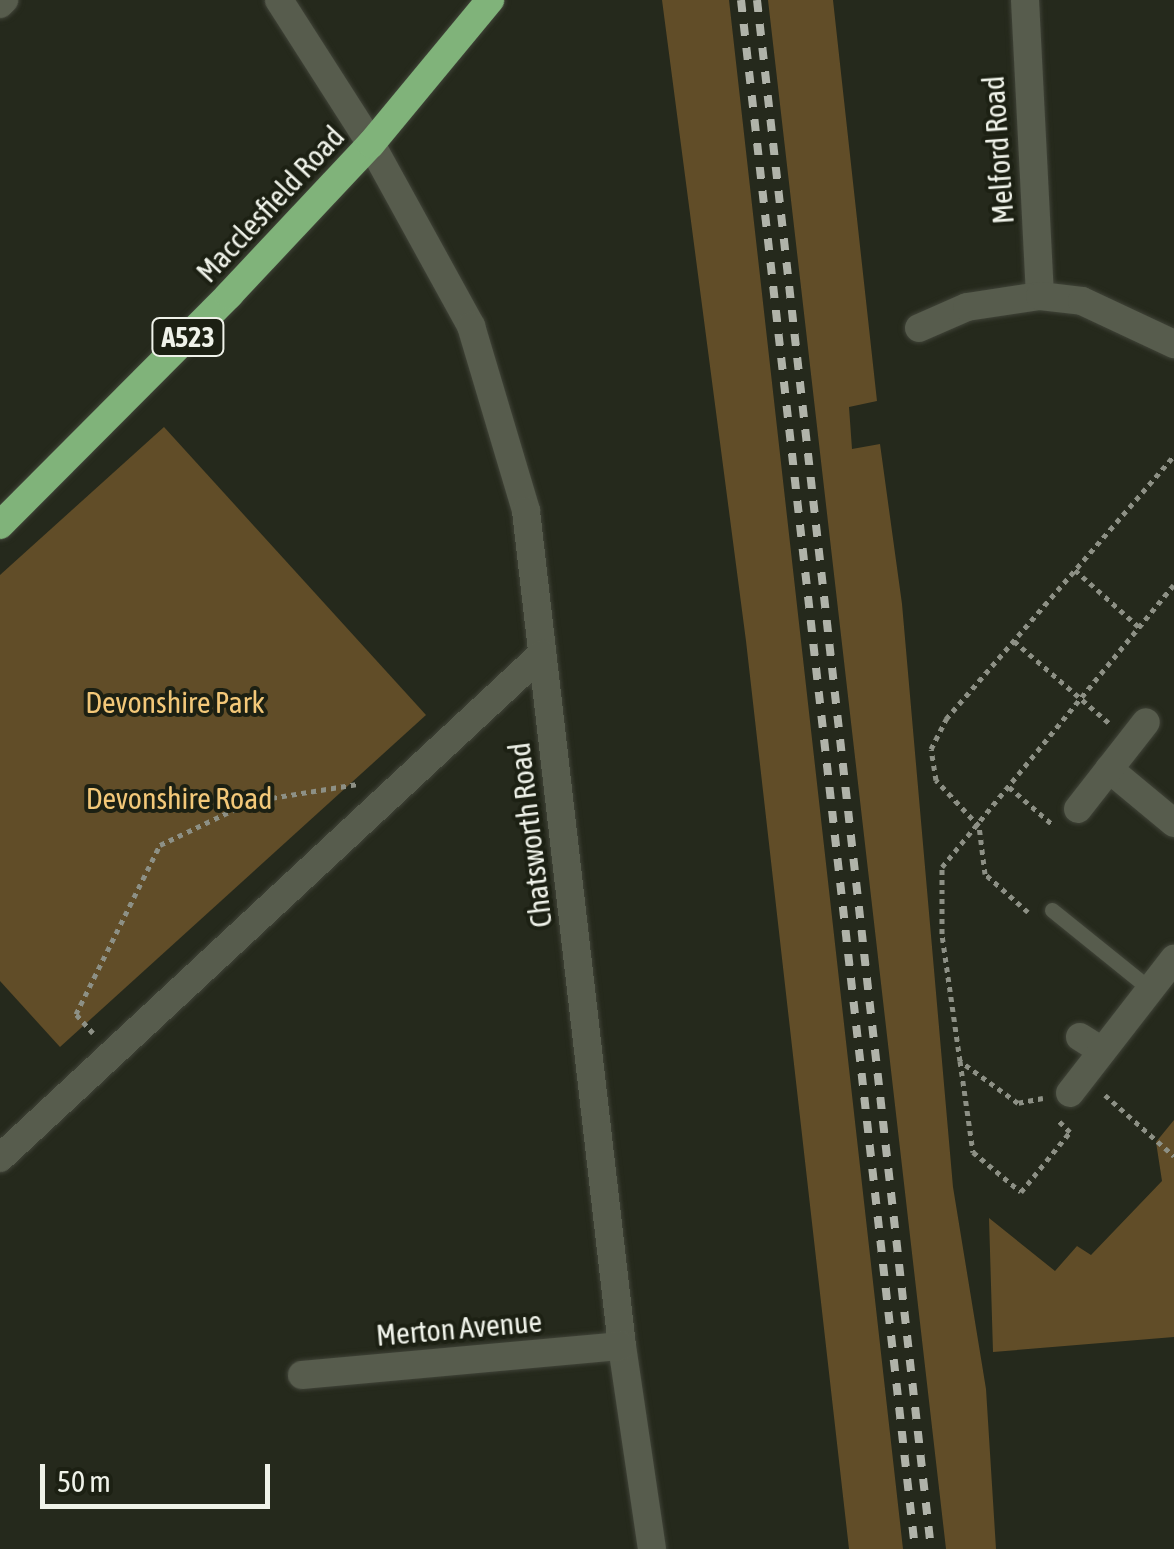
<!DOCTYPE html>
<style>
body{margin:0}
#map{position:relative;width:1174px;height:1549px;overflow:hidden;background:#25291c;font-family:"Asap Condensed",sans-serif}
div>[style]{position:absolute}
.green>*{inset:0;background:#614d28}
.path>*{height:5px;margin-top:-2.5px;transform-origin:0;background:repeating-linear-gradient(90deg,#8d9085 0 5px,transparent 0 10px)}
.roads{filter:drop-shadow(0 0 2px #404338) drop-shadow(0 0 2px #404338)}
.service>*{height:15px;margin:-7.5px;padding:0 7.5px;transform-origin:7.5px;border-radius:7.5px;background:#575c4d}
.minor>*{height:28px;margin:-14px;padding:0 14px;transform-origin:14px;border-radius:14px;background:#575c4d}
.trunk>*{height:28px;margin:-14px;padding:0 14px;transform-origin:14px;border-radius:14px;background:#80b37a}
.rail>*{height:8px;margin-top:-4px;transform-origin:0;background:repeating-linear-gradient(90deg,#b0b3a9 0 12px,transparent 0 24px)}
span{translate:-50% -50%;white-space:nowrap;text-align:center;line-height:1.15;-webkit-text-stroke:8px #1c2013;paint-order:stroke}
.shield-label span{padding:2px 8px;background:#1c2013;border:2px solid;border-radius:8px;-webkit-text-stroke-width:0}
.shield-label{font-size:28px;color:#eff2e9;font-weight:700}
.street-label{font-size:30px;color:#eff2e9}
.park-label{font-size:30px;color:#f3c879}
.scale{position:absolute;left:40px;top:1464px;width:230px;height:45px;box-sizing:border-box;border:5px solid #eff2e9;border-top:0;padding-left:12px;font-size:30px;line-height:35px;white-space:nowrap;color:#eff2e9;-webkit-text-stroke:8px #1c2013;paint-order:stroke}
</style>
<div id="map">
<div class="green">
<div style="clip-path:polygon(662px 0,729px 0,903px 1549px,849px 1549px,746px 641px)"></div>
<div style="clip-path:polygon(768px 0,833px 0,877px 401px,849px 407px,852px 449px,880px 444px,902px 604px,953px 1187px,986px 1389px,996px 1549px,946px 1549px)"></div>
<div style="clip-path:polygon(164px 427px,426px 715px,60px 1047px,0 981px,0 575px)"></div>
<div style="clip-path:polygon(1174px 1120px,1174px 1337px,993px 1352px,989px 1218px,1055px 1271px,1077px 1246px,1091px 1255px,1162px 1181px,1156px 1142px)"></div>
</div>
<div class="path">
<div style="left:1075px;top:570px;width:87px;rotate:41.7deg"></div>
<div style="left:1014px;top:641px;width:125px;rotate:40.8deg"></div>
<div style="left:1009px;top:787px;width:58px;rotate:40.8deg"></div>
<div style="left:1028px;top:912px;width:57px;rotate:-138.5deg"></div>
<div style="left:985px;top:874px;width:48px;rotate:-97.1deg"></div>
<div style="left:979px;top:826px;width:63px;rotate:-133.1deg"></div>
<div style="left:936px;top:780px;width:31px;rotate:-99deg"></div>
<div style="left:931px;top:749px;width:34px;rotate:-63deg"></div>
<div style="left:946px;top:719px;width:348px;rotate:-49.1deg"></div>
<div style="left:93px;top:1033px;width:25px;rotate:-132deg"></div>
<div style="left:76px;top:1014px;width:189px;rotate:-63.6deg"></div>
<div style="left:160px;top:845px;width:102px;rotate:-25.6deg"></div>
<div style="left:252px;top:801px;width:107px;rotate:-9.1deg"></div>
<div style="left:960px;top:1061px;width:92px;rotate:81.9deg"></div>
<div style="left:973px;top:1152px;width:62px;rotate:39.8deg"></div>
<div style="left:1021px;top:1192px;width:77px;rotate:-50.8deg"></div>
<div style="left:1070px;top:1132px;width:16px;rotate:-135deg"></div>
<div style="left:1105px;top:1095px;width:92px;rotate:41.5deg"></div>
<div style="left:1043px;top:1098px;width:25px;rotate:169deg"></div>
<div style="left:1018px;top:1103px;width:72px;rotate:-144.1deg"></div>
<div style="left:960px;top:1061px;width:128px;rotate:-98.1deg"></div>
<div style="left:942px;top:934px;width:67px;rotate:-90deg"></div>
<div style="left:942px;top:867px;width:365px;rotate:-50.6deg"></div>
</div>
<div class="roads">
<div class="service">
<div style="left:1052px;top:910px;width:126px;rotate:38.9deg"></div>
</div>
<div class="minor">
<div style="left:279px;top:0;width:171px;rotate:57.4deg"></div>
<div style="left:371px;top:144px;width:208px;rotate:61.2deg"></div>
<div style="left:471px;top:326px;width:193px;rotate:73.4deg"></div>
<div style="left:526px;top:511px;width:841px;rotate:83.44deg"></div>
<div style="left:622px;top:1346px;width:205px;rotate:81.6deg"></div>
<div style="left:1025px;top:0;width:296px;rotate:87.1deg"></div>
<div style="left:0;top:4px;width:6px;rotate:-45deg"></div>
<div style="left:919px;top:328px;width:52px;rotate:-23.6deg"></div>
<div style="left:967px;top:307px;width:74px;rotate:-8.6deg"></div>
<div style="left:1040px;top:296px;width:42px;rotate:6.8deg"></div>
<div style="left:1082px;top:301px;width:102px;rotate:25.1deg"></div>
<div style="left:1109px;top:769px;width:85px;rotate:39.7deg"></div>
<div style="left:1078px;top:809px;width:110px;rotate:-52deg"></div>
<div style="left:1080px;top:1037px;width:26px;rotate:32deg"></div>
<div style="left:1070px;top:1093px;width:170px;rotate:-52.2deg"></div>
<div style="left:0;top:1158px;width:740px;rotate:-42.92deg"></div>
<div style="left:302px;top:1375px;width:321px;rotate:-5.2deg"></div>
</div>
<div class="trunk">
<div style="left:0;top:525px;width:325px;rotate:-45.1deg"></div>
<div style="left:229px;top:295px;width:207px;rotate:-46.8deg"></div>
<div style="left:371px;top:144px;width:187px;rotate:-50.4deg"></div>
</div>
</div>
<div class="rail">
<div style="left:741px;top:0;width:1559px;rotate:83.59deg"></div>
<div style="left:757px;top:0;width:1559px;rotate:83.59deg"></div>
</div>
<div class="shield-label">
<span style="left:188px;top:337px">A523</span>
</div>
<div class="street-label">
<span style="left:998px;top:150px;rotate:-94deg">Melford Road</span>
<span style="left:270px;top:204px;rotate:-47deg">Macclesfield Road</span>
<span style="left:530px;top:835px;rotate:-97deg">Chatsworth Road</span>
<span style="left:459px;top:1328px;rotate:-5deg">Merton Avenue</span>
</div>
<div class="park-label">
<span style="left:175px;top:702px">Devonshire Park</span>
<span style="left:179px;top:798px">Devonshire Road</span>
</div>
<div class="scale">50 m</div>
</div>
